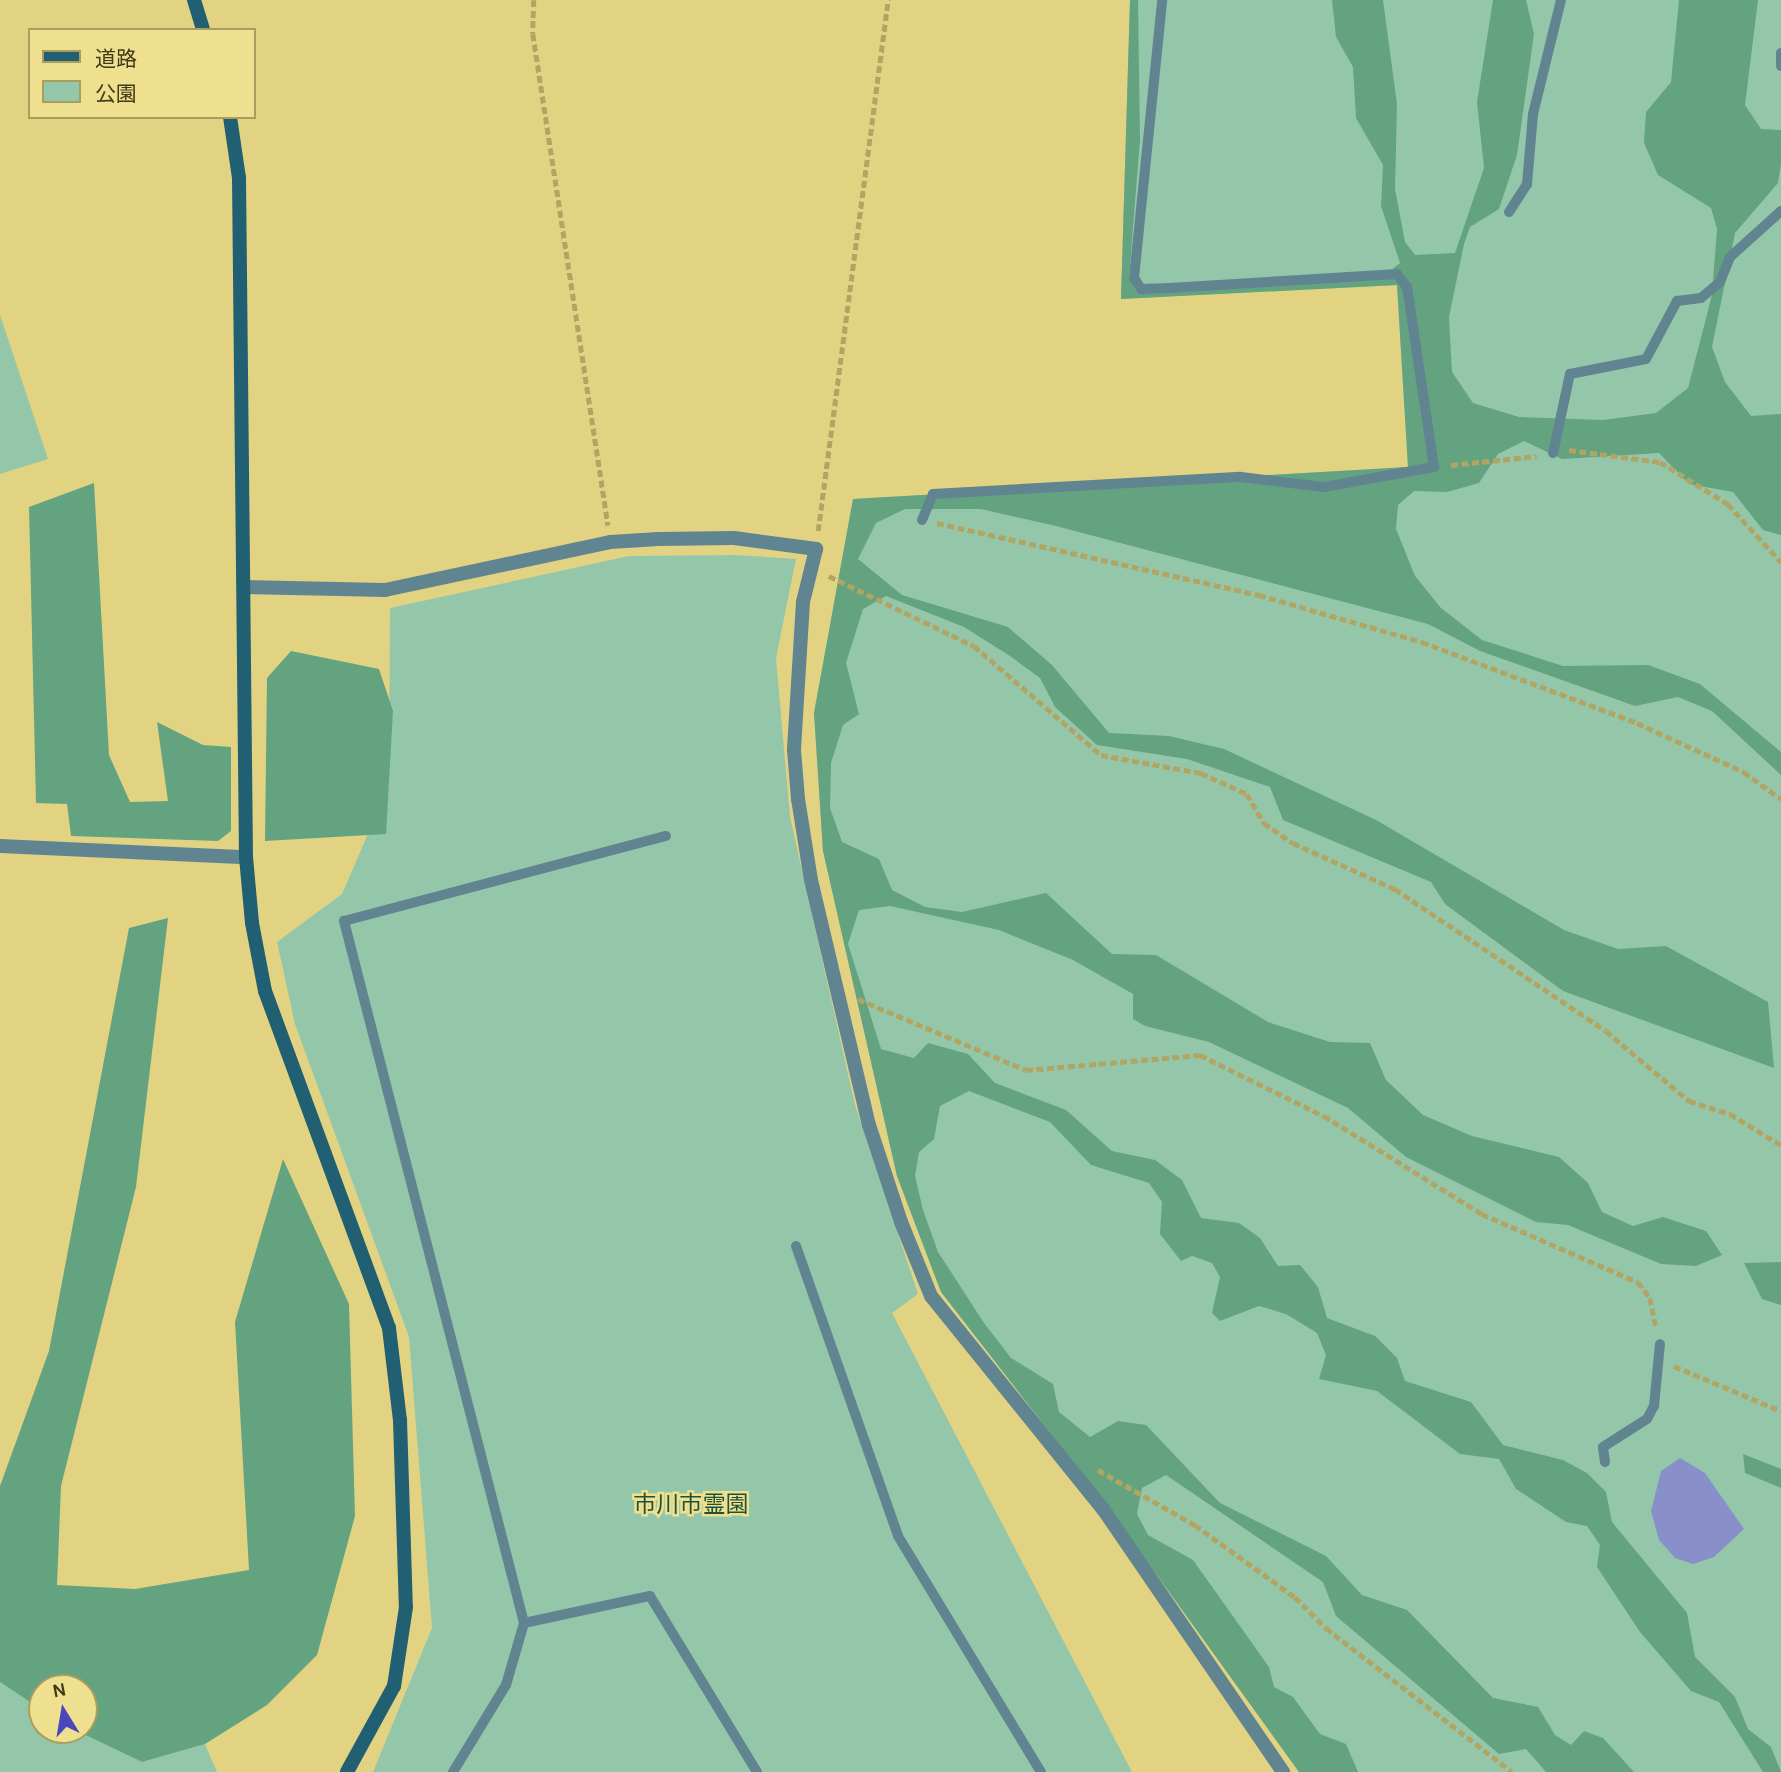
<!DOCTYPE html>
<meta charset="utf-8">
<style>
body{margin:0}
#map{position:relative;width:1781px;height:1772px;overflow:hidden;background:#e2d383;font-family:Karla,"Noto Sans JP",sans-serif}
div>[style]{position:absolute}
.green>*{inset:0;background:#94c7aa}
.forest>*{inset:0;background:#63a380}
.water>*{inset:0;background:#898fc8}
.path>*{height:4.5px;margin-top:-2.25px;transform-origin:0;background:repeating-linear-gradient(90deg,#b1a563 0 7px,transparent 0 10.5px)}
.lane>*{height:10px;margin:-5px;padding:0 5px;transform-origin:5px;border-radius:5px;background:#608591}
.street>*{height:14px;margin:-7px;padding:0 7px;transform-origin:7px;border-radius:7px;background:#608591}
.secondary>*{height:14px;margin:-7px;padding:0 7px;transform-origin:7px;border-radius:7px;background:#206072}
span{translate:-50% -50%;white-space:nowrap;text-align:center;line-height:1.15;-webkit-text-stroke:5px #efe090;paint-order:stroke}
.park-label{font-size:23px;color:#1f5138}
.legend{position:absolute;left:28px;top:28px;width:228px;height:91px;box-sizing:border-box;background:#efe090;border:2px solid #a99e60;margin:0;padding:9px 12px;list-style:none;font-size:21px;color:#403a19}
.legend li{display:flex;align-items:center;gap:14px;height:35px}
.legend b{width:35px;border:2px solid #a99e60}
.north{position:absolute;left:28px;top:1674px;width:70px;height:70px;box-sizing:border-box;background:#efe090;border:2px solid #a99e60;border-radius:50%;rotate:349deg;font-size:19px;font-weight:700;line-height:28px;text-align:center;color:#403a19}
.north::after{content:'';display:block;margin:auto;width:24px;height:32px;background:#4c46bc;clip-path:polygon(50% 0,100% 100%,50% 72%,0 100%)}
</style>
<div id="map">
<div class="green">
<div style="clip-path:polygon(1130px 0,1781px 0,1781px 1772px,1299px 1772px,1107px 1506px,941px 1292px,897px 1176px,823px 851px,814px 713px,853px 499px,1408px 467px,1397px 285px,1121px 299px)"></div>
<div style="clip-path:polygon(0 315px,48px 459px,0 474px)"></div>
<div style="clip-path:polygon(736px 555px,796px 559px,776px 658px,790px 817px,855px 1105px,918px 1294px,892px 1313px,1132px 1772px,373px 1772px,432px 1628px,409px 1337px,295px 1024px,277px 942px,342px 894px,389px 785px,390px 608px,629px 556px)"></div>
<div style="clip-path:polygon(0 1682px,42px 1710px,42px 1730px,75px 1730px,142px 1762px,205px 1744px,217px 1772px,0 1772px)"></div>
</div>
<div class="forest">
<div style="clip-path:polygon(1130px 0,1138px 0,1140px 140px,1129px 278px,1137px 293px,1380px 279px,1400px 263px,1381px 206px,1383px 165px,1356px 118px,1353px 67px,1336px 37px,1332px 0,1383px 0,1397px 104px,1395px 189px,1405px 242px,1415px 255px,1455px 253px,1484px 168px,1477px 102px,1493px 0,1526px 0,1534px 34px,1517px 155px,1499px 209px,1470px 227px,1464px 244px,1449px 317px,1452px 372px,1473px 403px,1519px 417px,1603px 420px,1656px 413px,1688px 388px,1712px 295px,1717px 229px,1711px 208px,1658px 175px,1644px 143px,1646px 112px,1671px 82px,1679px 0,1758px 0,1745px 105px,1761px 129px,1781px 130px,1781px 164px,1778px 183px,1735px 233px,1712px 347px,1725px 382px,1751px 416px,1781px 414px,1781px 535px,1763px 530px,1733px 492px,1689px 484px,1659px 453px,1562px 459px,1524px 441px,1498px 454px,1479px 483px,1447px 492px,1414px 491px,1398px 505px,1396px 529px,1415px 576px,1441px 608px,1482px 640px,1563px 666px,1648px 665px,1700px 684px,1781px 752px,1781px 775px,1712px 711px,1678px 697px,1635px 706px,1480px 651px,1428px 624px,1056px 526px,981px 509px,905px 509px,876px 523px,858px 559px,902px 595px,1008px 627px,1052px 665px,1109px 733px,1169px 736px,1224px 749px,1376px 820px,1564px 930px,1618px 949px,1666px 946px,1768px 1002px,1774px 1068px,1563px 991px,1445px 904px,1431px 882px,1283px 820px,1270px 787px,1187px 759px,1097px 745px,1055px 707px,1040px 678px,1010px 656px,964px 627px,886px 596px,863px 609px,846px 663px,859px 714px,843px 725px,831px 763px,830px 808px,842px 842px,879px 859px,892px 890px,925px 907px,962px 912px,1046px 893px,1112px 954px,1156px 955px,1268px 1022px,1330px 1042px,1370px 1043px,1386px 1080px,1423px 1115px,1472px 1136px,1559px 1157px,1588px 1183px,1602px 1212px,1633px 1226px,1663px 1217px,1706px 1231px,1722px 1255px,1696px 1266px,1661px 1264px,1568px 1225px,1536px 1222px,1406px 1157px,1348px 1108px,1209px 1042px,1145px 1026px,1133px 1019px,1133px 994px,1073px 960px,999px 930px,890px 906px,859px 910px,848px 944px,881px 1049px,914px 1058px,928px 1043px,968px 1054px,995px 1083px,1066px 1110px,1112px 1151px,1155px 1160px,1182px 1180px,1201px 1218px,1239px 1223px,1260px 1238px,1278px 1266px,1300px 1265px,1318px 1287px,1327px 1318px,1375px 1336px,1397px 1358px,1405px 1381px,1471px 1402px,1503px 1445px,1563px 1460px,1587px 1473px,1606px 1492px,1612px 1522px,1687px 1613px,1695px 1657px,1735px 1697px,1748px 1729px,1771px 1747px,1781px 1772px,1763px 1772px,1719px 1702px,1691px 1691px,1640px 1632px,1597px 1567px,1600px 1545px,1587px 1526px,1566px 1522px,1516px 1489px,1499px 1459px,1460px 1454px,1377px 1391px,1319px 1379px,1326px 1355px,1317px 1333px,1286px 1314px,1259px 1306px,1220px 1321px,1212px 1313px,1220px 1277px,1212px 1263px,1192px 1256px,1181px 1261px,1160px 1234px,1162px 1202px,1149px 1183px,1091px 1165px,1050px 1122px,969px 1091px,940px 1106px,934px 1139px,919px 1152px,915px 1176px,923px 1210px,938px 1252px,984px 1323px,1011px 1358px,1053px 1384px,1059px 1412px,1090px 1437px,1118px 1421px,1146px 1425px,1220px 1503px,1326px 1556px,1362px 1595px,1407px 1610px,1493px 1698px,1538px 1707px,1555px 1735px,1571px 1745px,1584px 1731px,1603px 1738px,1634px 1772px,1546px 1772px,1526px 1749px,1499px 1754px,1336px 1616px,1323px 1582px,1166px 1475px,1142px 1488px,1137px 1514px,1148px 1535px,1193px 1560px,1269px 1667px,1274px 1687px,1293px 1697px,1320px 1734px,1346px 1744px,1358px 1772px,1299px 1772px,1107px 1506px,941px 1292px,897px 1176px,823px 851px,814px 713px,853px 499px,1408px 467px,1397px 285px,1121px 299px)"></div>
<div style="clip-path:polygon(94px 483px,109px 755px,130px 802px,168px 801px,157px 722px,203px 745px,231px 747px,231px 831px,218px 841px,71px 836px,67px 804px,36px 803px,29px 507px)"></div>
<div style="clip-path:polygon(291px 651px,379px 669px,393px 711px,386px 834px,265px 841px,267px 678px)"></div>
<div style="clip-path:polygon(168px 918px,136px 1187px,61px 1486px,57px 1585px,135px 1589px,249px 1570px,235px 1322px,283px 1159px,349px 1304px,355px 1516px,317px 1655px,267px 1705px,205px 1744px,142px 1762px,75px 1730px,84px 1730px,84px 1688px,42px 1688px,42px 1710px,0 1682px,0 1486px,49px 1351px,129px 928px)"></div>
<div style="clip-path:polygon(1781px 1262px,1781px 1305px,1762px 1299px,1744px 1263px)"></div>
<div style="clip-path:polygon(1743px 1454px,1781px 1469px,1781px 1488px,1745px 1473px)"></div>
</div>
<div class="water">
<div style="clip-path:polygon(1680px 1458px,1705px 1473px,1744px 1529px,1714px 1557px,1693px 1564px,1675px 1558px,1659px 1540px,1651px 1511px,1661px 1471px)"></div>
</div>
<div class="path">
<div style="left:534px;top:0;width:34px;rotate:92deg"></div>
<div style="left:533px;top:34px;width:497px;rotate:81.3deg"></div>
<div style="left:1569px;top:450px;width:92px;rotate:7.5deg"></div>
<div style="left:1660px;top:462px;width:80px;rotate:31.7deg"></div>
<div style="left:1728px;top:504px;width:79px;rotate:47.6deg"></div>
<div style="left:1451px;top:465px;width:86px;rotate:-6deg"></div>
<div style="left:937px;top:523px;width:330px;rotate:12.6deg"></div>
<div style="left:1259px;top:595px;width:170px;rotate:16.1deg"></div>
<div style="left:1422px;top:642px;width:230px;rotate:20.6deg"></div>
<div style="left:1637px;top:723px;width:118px;rotate:24.6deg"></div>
<div style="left:1744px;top:772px;width:46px;rotate:36.1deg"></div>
<div style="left:818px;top:531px;width:536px;rotate:-82.49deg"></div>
<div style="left:829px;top:576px;width:161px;rotate:25.8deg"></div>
<div style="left:974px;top:646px;width:167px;rotate:40.6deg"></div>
<div style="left:1101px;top:755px;width:102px;rotate:10.2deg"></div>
<div style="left:1201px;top:773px;width:51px;rotate:24.5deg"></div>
<div style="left:1247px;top:794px;width:34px;rotate:60deg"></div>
<div style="left:1264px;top:823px;width:35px;rotate:35deg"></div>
<div style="left:1293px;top:843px;width:112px;rotate:24.3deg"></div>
<div style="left:1395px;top:889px;width:254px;rotate:33.9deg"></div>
<div style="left:1606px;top:1031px;width:109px;rotate:40.1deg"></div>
<div style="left:1689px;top:1101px;width:43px;rotate:17.6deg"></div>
<div style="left:1730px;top:1114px;width:60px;rotate:31.3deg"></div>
<div style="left:858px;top:999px;width:182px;rotate:22.9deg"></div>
<div style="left:1026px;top:1070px;width:175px;rotate:-4.9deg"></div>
<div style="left:1200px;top:1055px;width:138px;rotate:26.2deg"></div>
<div style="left:1324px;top:1116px;width:186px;rotate:31.8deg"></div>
<div style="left:1482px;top:1214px;width:170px;rotate:23.6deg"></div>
<div style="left:1638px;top:1282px;width:20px;rotate:53deg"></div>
<div style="left:1650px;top:1298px;width:30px;rotate:78deg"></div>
<div style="left:1674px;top:1366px;width:116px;rotate:22.8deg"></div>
<div style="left:1098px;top:1470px;width:112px;rotate:29.6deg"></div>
<div style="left:1195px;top:1525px;width:123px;rotate:35.8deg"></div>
<div style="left:1295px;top:1597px;width:44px;rotate:45deg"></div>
<div style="left:1326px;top:1628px;width:235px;rotate:37.7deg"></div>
</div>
<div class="lane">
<div style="left:1781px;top:53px;width:13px;rotate:90deg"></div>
<div style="left:1509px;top:212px;width:33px;rotate:-57deg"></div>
<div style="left:1527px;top:184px;width:70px;rotate:-85.1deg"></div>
<div style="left:1533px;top:114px;width:117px;rotate:-76.2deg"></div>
<div style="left:1553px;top:453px;width:81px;rotate:-77.9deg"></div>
<div style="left:1570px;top:374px;width:77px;rotate:-11.2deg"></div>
<div style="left:1646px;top:359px;width:66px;rotate:-61.9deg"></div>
<div style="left:1677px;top:301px;width:24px;rotate:-7deg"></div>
<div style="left:1701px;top:298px;width:25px;rotate:-40deg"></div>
<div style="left:1720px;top:282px;width:27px;rotate:-68deg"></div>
<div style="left:1730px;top:257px;width:69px;rotate:-42deg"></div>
<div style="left:922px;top:520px;width:28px;rotate:-67deg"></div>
<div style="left:933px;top:494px;width:308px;rotate:-3.2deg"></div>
<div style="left:1241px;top:477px;width:84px;rotate:6.9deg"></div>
<div style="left:1324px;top:487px;width:112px;rotate:-10.3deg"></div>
<div style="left:1434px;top:467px;width:182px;rotate:-98.5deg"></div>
<div style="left:1407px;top:287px;width:16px;rotate:-128deg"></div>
<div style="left:1397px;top:274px;width:228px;rotate:176.5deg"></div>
<div style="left:1169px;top:288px;width:28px;rotate:178deg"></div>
<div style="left:1141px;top:289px;width:13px;rotate:-122deg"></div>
<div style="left:1134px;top:278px;width:279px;rotate:-84.2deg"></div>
<div style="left:796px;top:1246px;width:307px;rotate:70.6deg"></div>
<div style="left:898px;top:1536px;width:276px;rotate:58.8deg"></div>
<div style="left:1605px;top:1462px;width:15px;rotate:-98deg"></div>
<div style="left:1603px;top:1447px;width:52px;rotate:-32.5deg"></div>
<div style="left:1647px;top:1419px;width:15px;rotate:-62deg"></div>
<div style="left:1654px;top:1406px;width:62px;rotate:-84.5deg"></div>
<div style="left:524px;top:1623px;width:129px;rotate:-12.1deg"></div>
<div style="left:650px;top:1596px;width:206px;rotate:58.7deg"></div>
<div style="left:453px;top:1772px;width:102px;rotate:-58.7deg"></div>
<div style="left:506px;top:1685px;width:65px;rotate:-73.8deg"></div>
<div style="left:524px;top:1623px;width:725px;rotate:-104.38deg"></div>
<div style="left:344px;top:921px;width:333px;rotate:-14.8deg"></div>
</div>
<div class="street">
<div style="left:244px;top:587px;width:141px;rotate:1.2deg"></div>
<div style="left:385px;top:590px;width:230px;rotate:-12deg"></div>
<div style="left:610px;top:542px;width:48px;rotate:-3.6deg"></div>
<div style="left:658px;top:539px;width:76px;rotate:-0.8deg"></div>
<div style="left:734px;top:538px;width:83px;rotate:7.6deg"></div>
<div style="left:816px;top:549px;width:55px;rotate:103.8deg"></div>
<div style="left:803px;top:602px;width:148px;rotate:93.5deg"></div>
<div style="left:794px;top:750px;width:49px;rotate:85.3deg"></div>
<div style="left:798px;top:799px;width:82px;rotate:80.9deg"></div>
<div style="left:811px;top:880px;width:252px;rotate:76.7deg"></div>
<div style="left:869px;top:1125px;width:102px;rotate:71.7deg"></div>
<div style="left:901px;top:1222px;width:80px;rotate:67.9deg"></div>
<div style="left:931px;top:1296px;width:274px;rotate:51.1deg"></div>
<div style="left:1103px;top:1509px;width:319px;rotate:55.6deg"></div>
<div style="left:0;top:846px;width:246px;rotate:2.6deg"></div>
</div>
<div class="secondary">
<div style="left:194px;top:0;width:31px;rotate:73deg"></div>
<div style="left:230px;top:117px;width:62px;rotate:81.6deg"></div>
<div style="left:239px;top:178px;width:679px;rotate:89.41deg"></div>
<div style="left:246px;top:857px;width:66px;rotate:84.8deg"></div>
<div style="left:252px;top:923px;width:69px;rotate:79.2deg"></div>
<div style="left:265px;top:991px;width:359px;rotate:69.8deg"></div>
<div style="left:389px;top:1328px;width:93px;rotate:83.2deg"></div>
<div style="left:400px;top:1420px;width:187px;rotate:88.2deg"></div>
<div style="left:406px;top:1607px;width:80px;rotate:98.6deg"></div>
<div style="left:394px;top:1686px;width:98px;rotate:118.7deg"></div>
</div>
<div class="park-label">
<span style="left:691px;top:1505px">市川市霊園</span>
</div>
<ul class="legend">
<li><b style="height:9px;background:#206072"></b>道路</li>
<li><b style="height:19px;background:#94c7aa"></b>公園</li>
</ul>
<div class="north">N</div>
</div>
